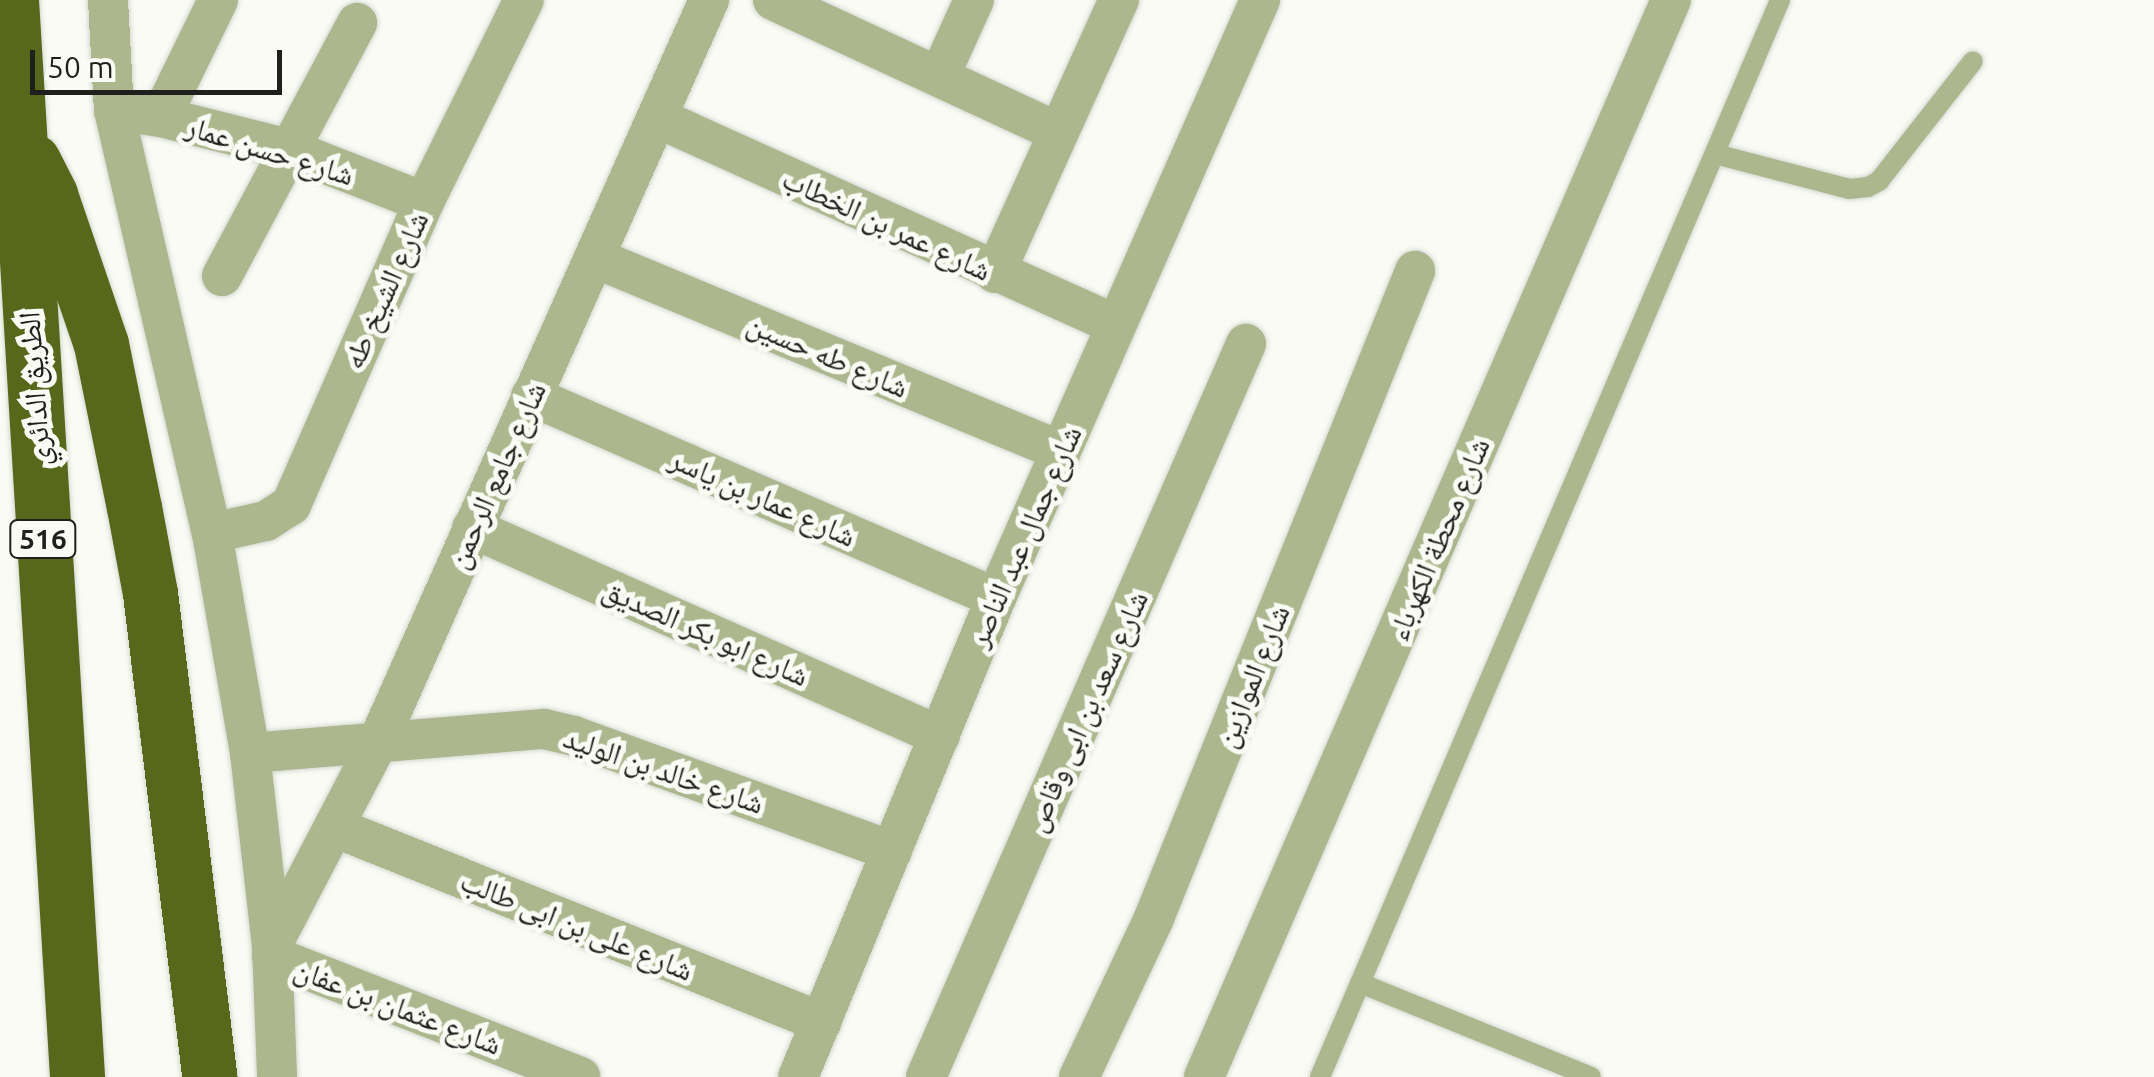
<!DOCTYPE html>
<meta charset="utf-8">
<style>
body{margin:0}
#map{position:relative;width:2154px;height:1077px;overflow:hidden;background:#f9fbf4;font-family:Ubuntu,"Noto Naskh Arabic",sans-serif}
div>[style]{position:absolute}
.roads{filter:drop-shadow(0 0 2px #d6d8d2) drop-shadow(0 0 2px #d6d8d2)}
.service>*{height:20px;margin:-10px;padding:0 10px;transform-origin:10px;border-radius:10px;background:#acb78e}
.minor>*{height:40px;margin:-20px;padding:0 20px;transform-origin:20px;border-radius:20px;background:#acb78e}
.motorway>*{height:55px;margin:-27.5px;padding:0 27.5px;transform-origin:27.5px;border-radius:27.5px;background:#58681a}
span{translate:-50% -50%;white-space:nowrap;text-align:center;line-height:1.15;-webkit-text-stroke:10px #f9fbf4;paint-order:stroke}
.shield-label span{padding:2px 8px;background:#f9fbf4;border:2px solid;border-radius:8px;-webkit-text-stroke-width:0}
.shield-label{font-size:28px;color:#1f201d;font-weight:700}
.street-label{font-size:30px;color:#1f201d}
.scale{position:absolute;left:30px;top:50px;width:252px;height:45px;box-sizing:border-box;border:5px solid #1f201d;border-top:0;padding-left:12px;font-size:30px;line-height:35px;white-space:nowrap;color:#1f201d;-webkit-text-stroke:8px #f9fbf4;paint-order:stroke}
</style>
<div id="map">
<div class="roads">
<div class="service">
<div style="left:1715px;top:154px;width:138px;rotate:14.6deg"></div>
<div style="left:1849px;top:189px;width:19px;rotate:-6deg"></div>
<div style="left:1868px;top:187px;width:13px;rotate:-29deg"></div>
<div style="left:1879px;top:181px;width:152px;rotate:-51.9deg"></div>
<div style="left:1360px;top:983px;width:249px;rotate:22.1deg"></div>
<div style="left:1320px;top:1077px;width:1171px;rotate:-66.87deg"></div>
</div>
<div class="minor">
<div style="left:108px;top:0;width:110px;rotate:86.9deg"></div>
<div style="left:114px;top:110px;width:434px;rotate:77deg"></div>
<div style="left:212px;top:533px;width:223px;rotate:80.2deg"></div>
<div style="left:250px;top:753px;width:193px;rotate:83.5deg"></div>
<div style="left:272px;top:945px;width:132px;rotate:87.8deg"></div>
<div style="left:773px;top:0;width:314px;rotate:24.9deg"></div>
<div style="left:940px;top:75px;width:82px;rotate:-65.6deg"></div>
<div style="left:114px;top:110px;width:48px;rotate:8.5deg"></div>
<div style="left:161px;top:117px;width:131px;rotate:14.1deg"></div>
<div style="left:288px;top:149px;width:146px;rotate:21.3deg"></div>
<div style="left:161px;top:117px;width:130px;rotate:-64deg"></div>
<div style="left:660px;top:119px;width:500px;rotate:24.31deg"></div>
<div style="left:595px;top:258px;width:504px;rotate:22.5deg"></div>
<div style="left:995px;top:273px;width:300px;rotate:-65.6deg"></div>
<div style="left:222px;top:276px;width:287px;rotate:-61.9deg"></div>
<div style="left:531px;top:396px;width:507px;rotate:23.48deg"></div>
<div style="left:472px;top:528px;width:512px;rotate:23.96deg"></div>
<div style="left:212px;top:533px;width:55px;rotate:-12.5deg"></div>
<div style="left:266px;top:521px;width:30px;rotate:-33deg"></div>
<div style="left:291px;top:505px;width:331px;rotate:-66.3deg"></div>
<div style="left:424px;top:202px;width:225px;rotate:-63.7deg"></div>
<div style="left:250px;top:753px;width:295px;rotate:-4.7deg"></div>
<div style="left:544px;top:729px;width:31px;rotate:13deg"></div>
<div style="left:574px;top:736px;width:338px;rotate:19.9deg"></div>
<div style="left:334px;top:827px;width:525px;rotate:21.82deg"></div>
<div style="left:272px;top:945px;width:227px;rotate:-62.4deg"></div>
<div style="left:377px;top:744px;width:815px;rotate:-65.95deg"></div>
<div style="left:272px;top:956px;width:331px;rotate:21.4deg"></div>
<div style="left:798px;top:1077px;width:518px;rotate:-67.54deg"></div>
<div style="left:996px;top:598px;width:654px;rotate:-66.18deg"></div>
<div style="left:926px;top:1077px;width:800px;rotate:-66.42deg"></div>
<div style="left:1079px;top:1077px;width:176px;rotate:-64.7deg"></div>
<div style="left:1154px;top:918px;width:698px;rotate:-68.03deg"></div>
<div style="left:1204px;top:1077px;width:1174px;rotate:-66.56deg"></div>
</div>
<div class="motorway">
<div style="left:11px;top:0;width:1079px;rotate:86.49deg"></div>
<div style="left:33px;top:161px;width:38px;rotate:63deg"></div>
<div style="left:50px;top:195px;width:157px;rotate:71.1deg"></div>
<div style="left:101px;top:344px;width:166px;rotate:78.6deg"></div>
<div style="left:134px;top:507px;width:87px;rotate:79.5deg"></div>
<div style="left:150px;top:593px;width:488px;rotate:83deg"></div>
</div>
</div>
<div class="shield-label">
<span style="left:43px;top:539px">516</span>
</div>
<div class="street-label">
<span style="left:270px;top:150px;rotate:17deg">شارع حسن عمار</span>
<span style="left:887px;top:224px;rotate:25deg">شارع عمر بن الخطاب</span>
<span style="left:385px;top:290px;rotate:-66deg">شارع الشيخ طه</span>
<span style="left:828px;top:355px;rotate:23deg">شارع طه حسين</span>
<span style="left:34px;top:389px;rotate:-94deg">الطريق الدائري</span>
<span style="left:496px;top:475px;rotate:-66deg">شارع جامع الرحمن</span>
<span style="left:763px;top:497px;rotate:24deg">شارع عمار بن ياسر</span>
<span style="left:1024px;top:536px;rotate:-66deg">شارع جمال عبد الناصر</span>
<span style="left:1438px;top:539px;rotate:-67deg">شارع محطة الكهرباء</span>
<span style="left:706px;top:632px;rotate:24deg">شارع ابو بكر الصديق</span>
<span style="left:1252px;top:676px;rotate:-68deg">شارع الموازين</span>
<span style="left:1086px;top:711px;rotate:-66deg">شارع سعد بن ابى وقاص</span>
<span style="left:664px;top:770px;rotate:19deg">شارع خالد بن الوليد</span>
<span style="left:577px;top:925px;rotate:22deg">شارع على بن ابى طالب</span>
<span style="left:398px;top:1006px;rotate:21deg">شارع عثمان بن عفان</span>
</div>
<div class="scale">50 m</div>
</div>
